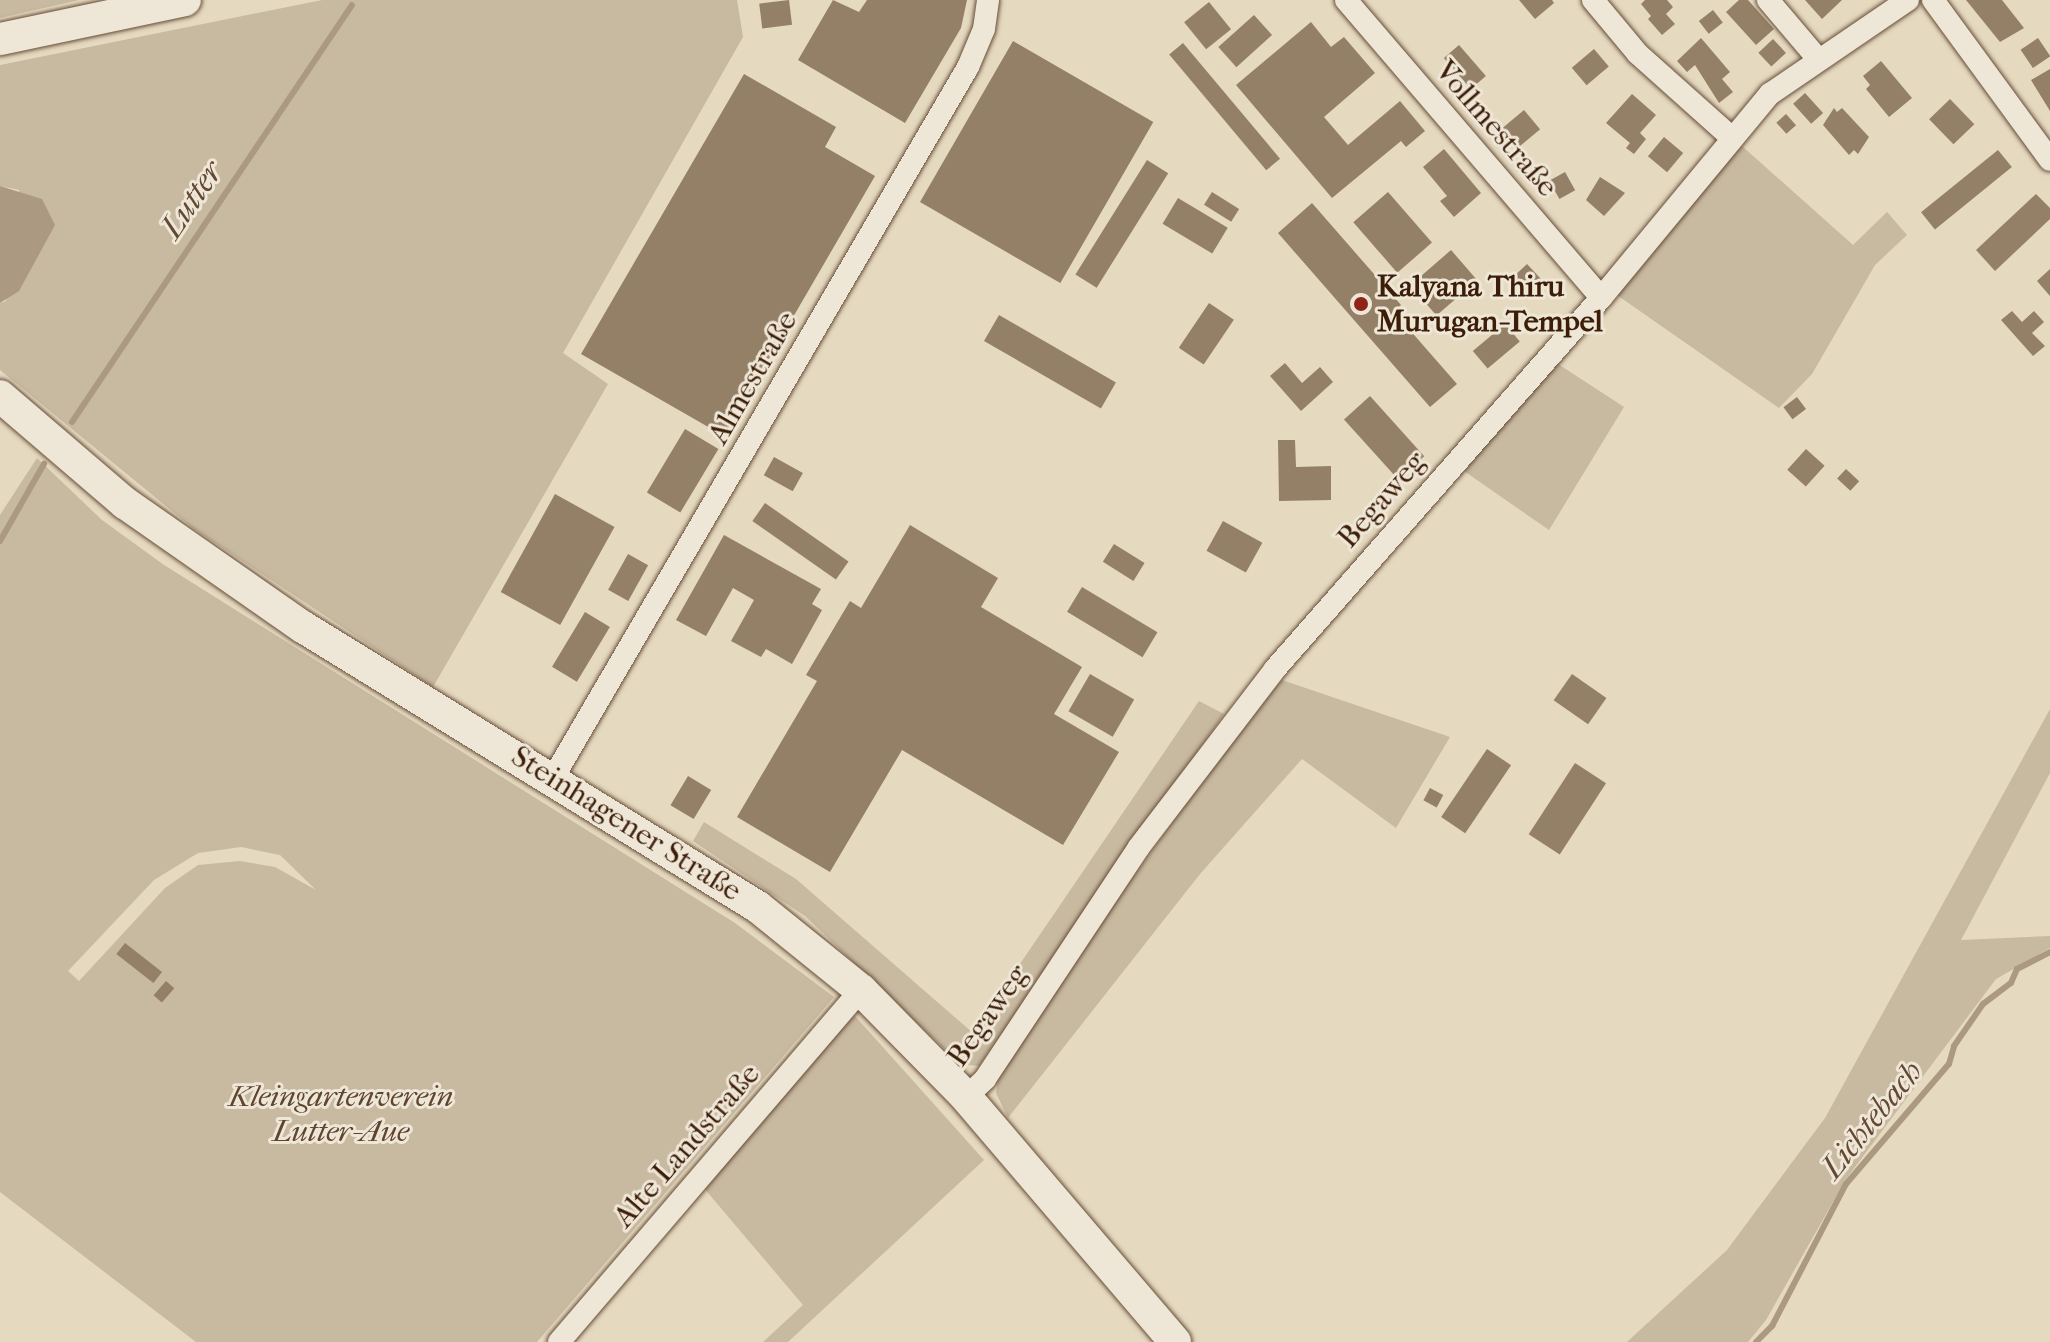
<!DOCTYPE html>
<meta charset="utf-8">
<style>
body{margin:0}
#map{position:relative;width:2050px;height:1342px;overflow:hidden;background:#e5d9c0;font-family:"IM FELL French Canon",serif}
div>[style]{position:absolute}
.green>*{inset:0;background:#c8b9a1}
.water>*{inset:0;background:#ac9981}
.stream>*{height:6px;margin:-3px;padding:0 3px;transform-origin:3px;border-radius:3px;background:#ac9981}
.building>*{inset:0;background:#947f67;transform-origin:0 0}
.roads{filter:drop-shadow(0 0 2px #664c35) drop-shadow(0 0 2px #664c35)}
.street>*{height:22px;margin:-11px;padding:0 11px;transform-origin:11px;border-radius:11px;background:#eee6d6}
.secondary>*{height:32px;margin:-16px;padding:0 16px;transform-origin:16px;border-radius:16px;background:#eee6d6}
.dots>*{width:22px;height:22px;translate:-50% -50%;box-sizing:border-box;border:4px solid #eee6d6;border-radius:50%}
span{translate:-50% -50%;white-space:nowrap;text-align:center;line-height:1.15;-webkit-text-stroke:6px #eee6d6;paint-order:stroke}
.street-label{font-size:30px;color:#3c1d07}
.poi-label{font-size:30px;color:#3c1d07;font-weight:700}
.left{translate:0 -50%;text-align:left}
.park-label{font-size:30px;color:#5f442e;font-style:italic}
.water-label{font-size:32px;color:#634832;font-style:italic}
</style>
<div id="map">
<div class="green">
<div style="clip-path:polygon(0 0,79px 0,0 18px)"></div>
<div style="clip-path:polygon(322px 0,737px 0,743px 37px,563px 353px,608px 384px,433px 687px,194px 529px,0 370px,0 303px,6px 301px,19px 190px,0 186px,0 65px)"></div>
<div style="clip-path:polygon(1742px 146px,1853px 245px,1887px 212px,1907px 235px,1875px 265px,1812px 374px,1779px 408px,1614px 293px)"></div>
<div style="clip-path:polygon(1555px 362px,1624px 407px,1549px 530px,1464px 471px)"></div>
<div style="clip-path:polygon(evenodd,37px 458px,102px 520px,164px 565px,735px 923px,834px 997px,537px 1342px,196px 1342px,0 1192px,0 515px,37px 458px,241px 847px,280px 855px,316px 890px,275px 867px,240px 861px,198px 865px,165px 888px,79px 981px,68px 971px,154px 880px,198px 853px,241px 847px)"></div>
<div style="clip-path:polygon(1282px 680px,1450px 737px,1396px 828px,1302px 759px,1200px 874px,1008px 1118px,996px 1093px,998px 1079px,1126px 887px,1243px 724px)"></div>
<div style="clip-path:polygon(1199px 701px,1224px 714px,979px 1066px,960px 1064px,805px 916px,693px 841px,704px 822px,796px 879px,973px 1033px)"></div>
<div style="clip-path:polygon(2050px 709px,2050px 773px,1961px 940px,2050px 936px,2050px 948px,1996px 979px,1846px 1179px,1766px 1320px,1748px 1342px,1627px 1342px,1727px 1250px,1825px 1118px)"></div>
<div style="clip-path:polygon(855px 1016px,984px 1160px,788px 1342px,763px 1342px,803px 1305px,703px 1187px,835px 1029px)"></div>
</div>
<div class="water">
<div style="clip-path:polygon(0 186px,42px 199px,55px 225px,19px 291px,0 303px)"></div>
</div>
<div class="stream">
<div style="left:72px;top:422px;width:502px;rotate:-56.12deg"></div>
<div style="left:0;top:541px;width:89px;rotate:-60.3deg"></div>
<div style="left:1756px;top:1342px;width:23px;rotate:-45deg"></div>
<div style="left:1772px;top:1326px;width:160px;rotate:-62.5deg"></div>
<div style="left:1846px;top:1184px;width:158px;rotate:-49.4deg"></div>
<div style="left:1949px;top:1064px;width:19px;rotate:-74deg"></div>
<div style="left:1954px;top:1046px;width:51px;rotate:-55.4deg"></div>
<div style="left:1983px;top:1004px;width:35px;rotate:-37deg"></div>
<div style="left:2011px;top:983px;width:15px;rotate:-67deg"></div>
<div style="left:2017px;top:969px;width:37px;rotate:-27deg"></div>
</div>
<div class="building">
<div style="left:789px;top:0;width:25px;height:30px;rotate:83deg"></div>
<div style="clip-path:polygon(833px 0,859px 12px,867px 0,967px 0,961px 28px,905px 123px,798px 60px)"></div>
<div style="clip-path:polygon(1519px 0,1552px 0,1554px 3px,1535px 19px)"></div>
<div style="clip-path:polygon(1645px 0,1667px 0,1673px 7px,1666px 14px,1675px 24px,1662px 35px,1648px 19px,1651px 16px,1641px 4px)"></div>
<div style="clip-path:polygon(1739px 0,1748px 0,1774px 29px,1756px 45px,1726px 12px)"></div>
<div style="clip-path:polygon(1805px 0,1842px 0,1822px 19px)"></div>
<div style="clip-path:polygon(1966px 0,2002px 0,2024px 28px,2000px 42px)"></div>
<div style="left:1209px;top:2px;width:35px;height:32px;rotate:51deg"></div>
<div style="left:1713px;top:10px;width:16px;height:18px;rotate:52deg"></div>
<div style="left:1254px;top:15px;width:27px;height:48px;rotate:48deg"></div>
<div style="clip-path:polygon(1311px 22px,1331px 47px,1344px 37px,1375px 73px,1324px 117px,1348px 145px,1400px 101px,1425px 131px,1406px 147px,1401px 141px,1332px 198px,1236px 85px)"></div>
<div style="clip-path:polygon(1701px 38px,1730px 72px,1722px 79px,1733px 92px,1719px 103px,1695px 65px,1687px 72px,1677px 61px)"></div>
<div style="left:2038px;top:38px;width:22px;height:21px;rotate:56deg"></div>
<div style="left:1773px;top:39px;width:19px;height:20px;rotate:47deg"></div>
<div style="left:1013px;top:41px;width:162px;height:186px;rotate:30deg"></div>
<div style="left:1183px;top:43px;width:151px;height:18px;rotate:50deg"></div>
<div style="left:1459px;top:45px;width:41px;height:20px;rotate:49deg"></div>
<div style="left:1594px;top:49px;width:23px;height:29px;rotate:50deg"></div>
<div style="clip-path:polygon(1881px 61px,1912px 98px,1889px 117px,1866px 89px,1870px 85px,1863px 76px)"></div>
<div style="clip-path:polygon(2050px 69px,2050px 111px,2031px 80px)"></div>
<div style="clip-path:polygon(744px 74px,836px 127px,825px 147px,875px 176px,724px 436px,581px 354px)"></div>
<div style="left:1805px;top:93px;width:27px;height:16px;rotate:48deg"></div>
<div style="clip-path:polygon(1632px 94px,1656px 115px,1640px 133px,1646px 139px,1634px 154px,1626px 148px,1630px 143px,1606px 123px)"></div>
<div style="left:1950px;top:99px;width:35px;height:29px;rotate:46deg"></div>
<div style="clip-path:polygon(1834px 108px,1837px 112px,1842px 108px,1869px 137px,1858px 154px,1854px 150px,1849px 155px,1823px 125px)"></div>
<div style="left:1524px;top:110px;width:25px;height:28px;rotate:50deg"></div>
<div style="left:1786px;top:114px;width:15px;height:13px;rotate:48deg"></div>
<div style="left:1664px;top:137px;width:25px;height:25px;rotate:40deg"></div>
<div style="clip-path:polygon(1444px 149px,1481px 193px,1454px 217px,1440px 201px,1447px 196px,1423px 167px)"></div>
<div style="left:1998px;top:150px;width:22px;height:99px;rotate:51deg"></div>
<div style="left:1147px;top:160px;width:25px;height:135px;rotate:32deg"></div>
<div style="left:1565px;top:172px;width:21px;height:18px;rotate:61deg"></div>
<div style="clip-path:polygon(1600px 177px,1625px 193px,1604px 216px,1586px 200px)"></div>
<div style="left:1212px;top:192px;width:32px;height:15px;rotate:32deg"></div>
<div style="left:1388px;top:192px;width:67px;height:46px;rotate:49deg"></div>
<div style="clip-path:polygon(2036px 194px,2050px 208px,2050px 219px,1995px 271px,1976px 250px)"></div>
<div style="left:1178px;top:198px;width:58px;height:30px;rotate:31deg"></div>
<div style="clip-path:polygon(1312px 203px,1401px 305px,1394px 312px,1457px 384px,1430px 407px,1278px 233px)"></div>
<div style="left:1451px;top:250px;width:40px;height:54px;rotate:49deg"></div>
<div style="left:1527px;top:264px;width:26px;height:25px;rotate:47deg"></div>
<div style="clip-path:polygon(2050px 269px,2050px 296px,2037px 281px)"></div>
<div style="left:1209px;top:303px;width:30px;height:54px;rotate:34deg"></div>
<div style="clip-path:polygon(2012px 311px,2022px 322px,2034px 311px,2044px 322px,2032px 333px,2045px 346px,2033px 356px,2001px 320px)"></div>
<div style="left:999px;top:315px;width:135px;height:30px;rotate:30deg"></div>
<div style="left:1505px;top:324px;width:23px;height:42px;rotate:50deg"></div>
<div style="clip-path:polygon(1285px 363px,1302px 383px,1320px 367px,1333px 382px,1301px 411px,1270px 376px)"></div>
<div style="left:1370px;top:396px;width:81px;height:35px;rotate:48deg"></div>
<div style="left:1797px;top:397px;width:15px;height:17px;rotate:53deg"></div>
<div style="left:685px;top:429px;width:39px;height:74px;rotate:31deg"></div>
<div style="clip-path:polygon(1278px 440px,1295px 440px,1296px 467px,1331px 466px,1331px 500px,1279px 501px)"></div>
<div style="left:1806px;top:449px;width:25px;height:28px;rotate:42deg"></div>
<div style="left:774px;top:457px;width:33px;height:21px;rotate:29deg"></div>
<div style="left:1846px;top:469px;width:18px;height:13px;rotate:43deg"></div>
<div style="left:555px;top:494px;width:68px;height:112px;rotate:29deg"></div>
<div style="left:765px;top:503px;width:102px;height:22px;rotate:35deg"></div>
<div style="left:1223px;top:521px;width:45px;height:34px;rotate:29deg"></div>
<div style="clip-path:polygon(910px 525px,998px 578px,981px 607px,1082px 667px,1054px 714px,1119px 752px,1063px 845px,902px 750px,830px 872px,737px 817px,817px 681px,806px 675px,850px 601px,861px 608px)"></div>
<div style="clip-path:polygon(724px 535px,821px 589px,812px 604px,822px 610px,792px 664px,766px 649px,761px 657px,731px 641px,754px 600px,733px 588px,706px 636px,676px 620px)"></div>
<div style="left:1114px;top:544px;width:36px;height:21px;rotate:32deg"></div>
<div style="left:628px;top:554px;width:23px;height:41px;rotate:29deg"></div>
<div style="left:1082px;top:587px;width:88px;height:29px;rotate:31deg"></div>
<div style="left:585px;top:612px;width:29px;height:64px;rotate:31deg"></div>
<div style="left:1090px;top:674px;width:51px;height:43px;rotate:30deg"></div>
<div style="left:1572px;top:674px;width:42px;height:32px;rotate:35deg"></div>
<div style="left:1487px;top:749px;width:29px;height:82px;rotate:34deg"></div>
<div style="left:1575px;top:763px;width:37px;height:85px;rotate:33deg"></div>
<div style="left:688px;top:776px;width:27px;height:34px;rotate:31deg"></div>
<div style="left:1430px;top:788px;width:15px;height:14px;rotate:28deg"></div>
<div style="left:125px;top:943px;width:47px;height:14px;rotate:38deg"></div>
<div style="left:166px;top:981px;width:11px;height:19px;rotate:41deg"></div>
</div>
<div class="roads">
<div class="street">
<div style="left:1346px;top:0;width:392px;rotate:49.4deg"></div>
<div style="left:1593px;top:0;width:70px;rotate:50.2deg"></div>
<div style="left:1638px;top:54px;width:126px;rotate:41.8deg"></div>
<div style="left:1768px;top:0;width:77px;rotate:49.7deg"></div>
<div style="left:1933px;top:0;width:198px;rotate:53.8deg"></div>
<div style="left:553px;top:778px;width:823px;rotate:-59.73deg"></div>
<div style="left:968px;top:67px;width:41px;rotate:-67.2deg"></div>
<div style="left:984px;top:29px;width:29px;rotate:-82deg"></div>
<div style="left:966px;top:1097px;width:26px;rotate:-43deg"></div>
<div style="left:985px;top:1079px;width:278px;rotate:-56.4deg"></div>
<div style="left:1139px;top:847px;width:224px;rotate:-52.6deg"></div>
<div style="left:1275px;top:669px;width:494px;rotate:-48.7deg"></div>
<div style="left:1601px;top:298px;width:265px;rotate:-50.4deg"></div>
<div style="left:1770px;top:94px;width:167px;rotate:-34.3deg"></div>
<div style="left:559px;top:1342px;width:464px;rotate:-49.4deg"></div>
</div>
<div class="secondary">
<div style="left:0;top:39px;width:189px;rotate:-11.9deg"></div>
<div style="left:0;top:396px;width:165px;rotate:40.6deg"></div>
<div style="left:125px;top:503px;width:217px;rotate:34.9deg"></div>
<div style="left:303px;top:627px;width:534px;rotate:31.61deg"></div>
<div style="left:758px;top:907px;width:132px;rotate:38.9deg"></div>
<div style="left:861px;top:990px;width:150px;rotate:45.5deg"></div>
<div style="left:966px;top:1097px;width:322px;rotate:49.5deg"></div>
</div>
</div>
<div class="dots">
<div style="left:1361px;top:304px;background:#8f2418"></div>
</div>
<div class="street-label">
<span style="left:1496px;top:129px;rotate:49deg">Vollmestraße</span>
<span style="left:753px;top:378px;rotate:-60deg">Almestraße</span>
<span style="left:1382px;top:500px;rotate:-49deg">Begaweg</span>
<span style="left:626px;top:824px;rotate:32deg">Steinhagener Straße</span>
<span style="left:988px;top:1016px;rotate:-55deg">Begaweg</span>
<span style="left:687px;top:1146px;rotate:-49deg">Alte Landstraße</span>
</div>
<div class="poi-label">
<span class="left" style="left:1377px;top:304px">Kalyana Thiru<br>Murugan-Tempel</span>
</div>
<div class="park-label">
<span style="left:341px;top:1114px">Kleingartenverein<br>Lutter-Aue</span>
</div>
<div class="water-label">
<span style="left:192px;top:200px;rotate:-56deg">Lutter</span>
<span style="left:1872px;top:1120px;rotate:-51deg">Lichtebach</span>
</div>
</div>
